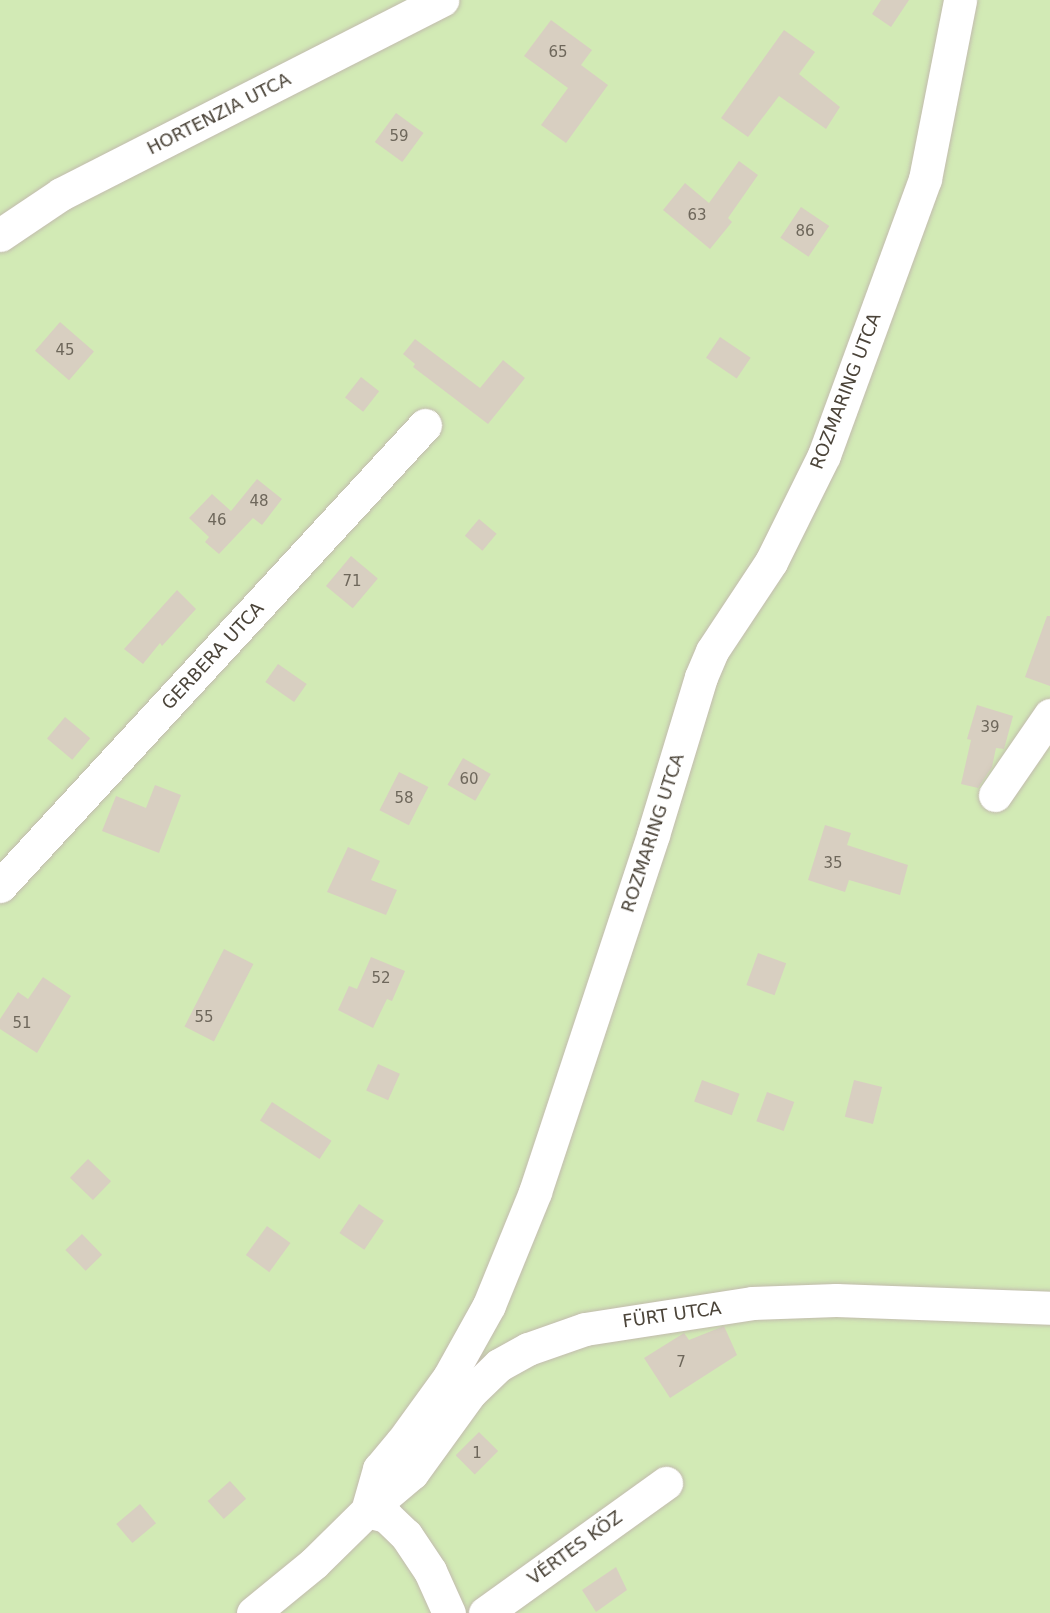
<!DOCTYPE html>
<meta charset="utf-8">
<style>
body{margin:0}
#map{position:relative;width:1050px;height:1613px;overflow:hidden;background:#f6f3ec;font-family:"DejaVu Sans",sans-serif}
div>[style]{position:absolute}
.green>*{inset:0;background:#d2eab5;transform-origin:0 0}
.building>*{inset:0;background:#d8cfc1;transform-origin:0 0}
.roads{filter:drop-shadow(0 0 2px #c2bbae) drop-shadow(0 0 2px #c2bbae)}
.minor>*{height:33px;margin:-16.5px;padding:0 16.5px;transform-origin:16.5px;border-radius:16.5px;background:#fff}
span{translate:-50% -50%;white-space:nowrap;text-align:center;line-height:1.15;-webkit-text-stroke:4.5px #fff;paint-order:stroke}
.number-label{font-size:15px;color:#6e675b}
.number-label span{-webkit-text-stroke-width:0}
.street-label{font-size:18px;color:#4b4439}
</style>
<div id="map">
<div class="green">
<div style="left:0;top:0;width:1050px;height:1613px"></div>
</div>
<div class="building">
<div style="clip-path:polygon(881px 0,909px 0,891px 27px,872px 14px)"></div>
<div style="clip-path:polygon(551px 20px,592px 50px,581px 65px,608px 85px,566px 143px,541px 125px,568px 88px,524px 56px)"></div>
<div style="clip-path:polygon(784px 30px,815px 52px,799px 74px,840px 107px,826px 129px,779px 96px,748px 137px,721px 118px)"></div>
<div style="left:396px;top:113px;width:34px;height:36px;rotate:36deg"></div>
<div style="clip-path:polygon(739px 161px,758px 175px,728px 218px,732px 222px,710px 249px,663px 210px,685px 183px,709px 203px)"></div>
<div style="left:801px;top:207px;width:34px;height:37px;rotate:34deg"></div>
<div style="left:60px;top:322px;width:45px;height:38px;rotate:41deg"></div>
<div style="left:720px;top:337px;width:37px;height:25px;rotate:34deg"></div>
<div style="clip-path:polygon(415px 339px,480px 388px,503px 360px,525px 378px,488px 424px,413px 367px,415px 364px,403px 354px)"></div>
<div style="left:361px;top:377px;width:23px;height:26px;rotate:38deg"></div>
<div style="clip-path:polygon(257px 479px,282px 499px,262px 525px,253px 518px,219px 554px,205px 542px,209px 537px,189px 518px,212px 494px,231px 511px)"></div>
<div style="left:479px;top:519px;width:23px;height:22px;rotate:40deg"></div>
<div style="left:351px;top:556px;width:35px;height:39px;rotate:40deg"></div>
<div style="clip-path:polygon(177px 590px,196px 609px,162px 646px,160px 643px,143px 664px,124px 649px)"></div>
<div style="clip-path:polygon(1047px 616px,1050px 616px,1050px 686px,1025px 677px)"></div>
<div style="left:278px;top:664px;width:35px;height:22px;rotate:35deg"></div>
<div style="clip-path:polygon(977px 705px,1013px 716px,1004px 749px,996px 748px,992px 767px,978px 788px,961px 784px,971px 740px,967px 739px)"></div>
<div style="left:65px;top:717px;width:33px;height:28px;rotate:40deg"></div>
<div style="left:463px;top:758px;width:32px;height:31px;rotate:30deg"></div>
<div style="left:399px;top:772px;width:33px;height:43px;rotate:27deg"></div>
<div style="clip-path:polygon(155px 785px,181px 795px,159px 853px,102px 831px,116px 796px,146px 808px)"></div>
<div style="clip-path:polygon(825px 825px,851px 833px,847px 845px,908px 865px,900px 895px,849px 880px,845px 892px,808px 880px)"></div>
<div style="clip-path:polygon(348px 847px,380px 861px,371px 880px,397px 890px,386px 915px,327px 892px)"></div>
<div style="left:224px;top:949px;width:33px;height:87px;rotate:27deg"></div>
<div style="left:758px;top:953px;width:30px;height:34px;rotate:20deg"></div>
<div style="clip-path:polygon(371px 957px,405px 971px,392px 1001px,387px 999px,373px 1028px,338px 1010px,349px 986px,357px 989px)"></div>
<div style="clip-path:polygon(43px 977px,71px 996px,37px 1053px,0 1029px,0 1019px,18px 992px,28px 999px)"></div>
<div style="left:378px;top:1064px;width:24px;height:29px;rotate:24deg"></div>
<div style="left:702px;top:1080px;width:40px;height:23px;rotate:20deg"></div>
<div style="left:854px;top:1080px;width:29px;height:38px;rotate:14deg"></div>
<div style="left:767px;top:1092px;width:29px;height:31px;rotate:20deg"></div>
<div style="left:272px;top:1102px;width:71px;height:22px;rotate:33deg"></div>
<div style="left:88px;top:1159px;width:32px;height:26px;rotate:44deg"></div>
<div style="left:359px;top:1204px;width:30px;height:35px;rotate:34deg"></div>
<div style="left:267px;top:1226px;width:29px;height:36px;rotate:36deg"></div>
<div style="left:82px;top:1234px;width:29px;height:23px;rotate:46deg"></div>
<div style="clip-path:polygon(724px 1326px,737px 1355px,670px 1398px,644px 1358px,684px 1333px,689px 1340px)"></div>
<div style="left:479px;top:1432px;width:27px;height:33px;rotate:45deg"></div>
<div style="left:230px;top:1481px;width:24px;height:30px;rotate:48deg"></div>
<div style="left:140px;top:1504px;width:25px;height:31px;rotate:50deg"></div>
<div style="clip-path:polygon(616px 1567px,627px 1590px,596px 1612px,582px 1590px)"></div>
</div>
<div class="roads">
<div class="minor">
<div style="left:0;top:235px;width:73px;rotate:-33.9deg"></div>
<div style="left:61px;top:194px;width:428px;rotate:-27deg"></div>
<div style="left:995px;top:795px;width:97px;rotate:-55.5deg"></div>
<div style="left:0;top:886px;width:627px;rotate:-47.33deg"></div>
<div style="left:367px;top:1511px;width:44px;rotate:-74.1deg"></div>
<div style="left:379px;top:1469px;width:35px;rotate:-50deg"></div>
<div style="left:402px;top:1442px;width:80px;rotate:-54.1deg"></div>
<div style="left:449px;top:1377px;width:82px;rotate:-60.9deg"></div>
<div style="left:489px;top:1305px;width:122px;rotate:-67.8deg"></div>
<div style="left:535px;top:1192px;width:376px;rotate:-71.7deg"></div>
<div style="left:653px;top:835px;width:165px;rotate:-73.1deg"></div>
<div style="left:701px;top:677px;width:28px;rotate:-67deg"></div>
<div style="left:712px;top:651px;width:107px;rotate:-56.5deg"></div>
<div style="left:771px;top:562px;width:119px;rotate:-63.6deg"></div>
<div style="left:824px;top:455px;width:294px;rotate:-69.9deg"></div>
<div style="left:925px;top:179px;width:182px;rotate:-78.9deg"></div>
<div style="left:367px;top:1511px;width:20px;rotate:15deg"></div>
<div style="left:386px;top:1516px;width:28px;rotate:44deg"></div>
<div style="left:406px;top:1535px;width:43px;rotate:56.3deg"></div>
<div style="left:430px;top:1571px;width:46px;rotate:65.7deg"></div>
<div style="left:253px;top:1613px;width:79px;rotate:-39.3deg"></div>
<div style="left:314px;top:1563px;width:74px;rotate:-44.5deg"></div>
<div style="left:367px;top:1511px;width:59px;rotate:-40.2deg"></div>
<div style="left:412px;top:1473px;width:99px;rotate:-54.1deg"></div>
<div style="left:470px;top:1393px;width:40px;rotate:-44deg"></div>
<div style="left:499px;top:1365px;width:33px;rotate:-29deg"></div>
<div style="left:528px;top:1349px;width:60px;rotate:-19.3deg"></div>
<div style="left:585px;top:1329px;width:169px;rotate:-8.8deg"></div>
<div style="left:752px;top:1303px;width:84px;rotate:-2deg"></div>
<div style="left:836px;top:1300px;width:214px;rotate:2.1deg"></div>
<div style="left:485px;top:1613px;width:223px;rotate:-35.7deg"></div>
</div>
</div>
<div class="number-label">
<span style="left:558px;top:53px">65</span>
<span style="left:399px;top:137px">59</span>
<span style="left:697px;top:216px">63</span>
<span style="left:805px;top:232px">86</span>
<span style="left:65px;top:351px">45</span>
<span style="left:259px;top:502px">48</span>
<span style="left:217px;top:521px">46</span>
<span style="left:352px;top:582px">71</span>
<span style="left:990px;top:728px">39</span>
<span style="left:469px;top:780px">60</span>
<span style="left:404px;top:799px">58</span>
<span style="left:833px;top:864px">35</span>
<span style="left:381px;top:979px">52</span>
<span style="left:204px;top:1018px">55</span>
<span style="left:22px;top:1024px">51</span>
<span style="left:681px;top:1363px">7</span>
<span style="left:477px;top:1454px">1</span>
</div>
<div class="street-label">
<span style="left:219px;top:114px;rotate:-27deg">HORTENZIA UTCA</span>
<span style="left:846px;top:391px;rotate:-69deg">ROZMARING UTCA</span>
<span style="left:213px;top:656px;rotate:-47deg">GERBERA UTCA</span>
<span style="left:653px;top:833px;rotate:-72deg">ROZMARING UTCA</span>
<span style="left:672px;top:1315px;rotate:-8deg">FÜRT UTCA</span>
<span style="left:575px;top:1548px;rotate:-36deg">VÉRTES KÖZ</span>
</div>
</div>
